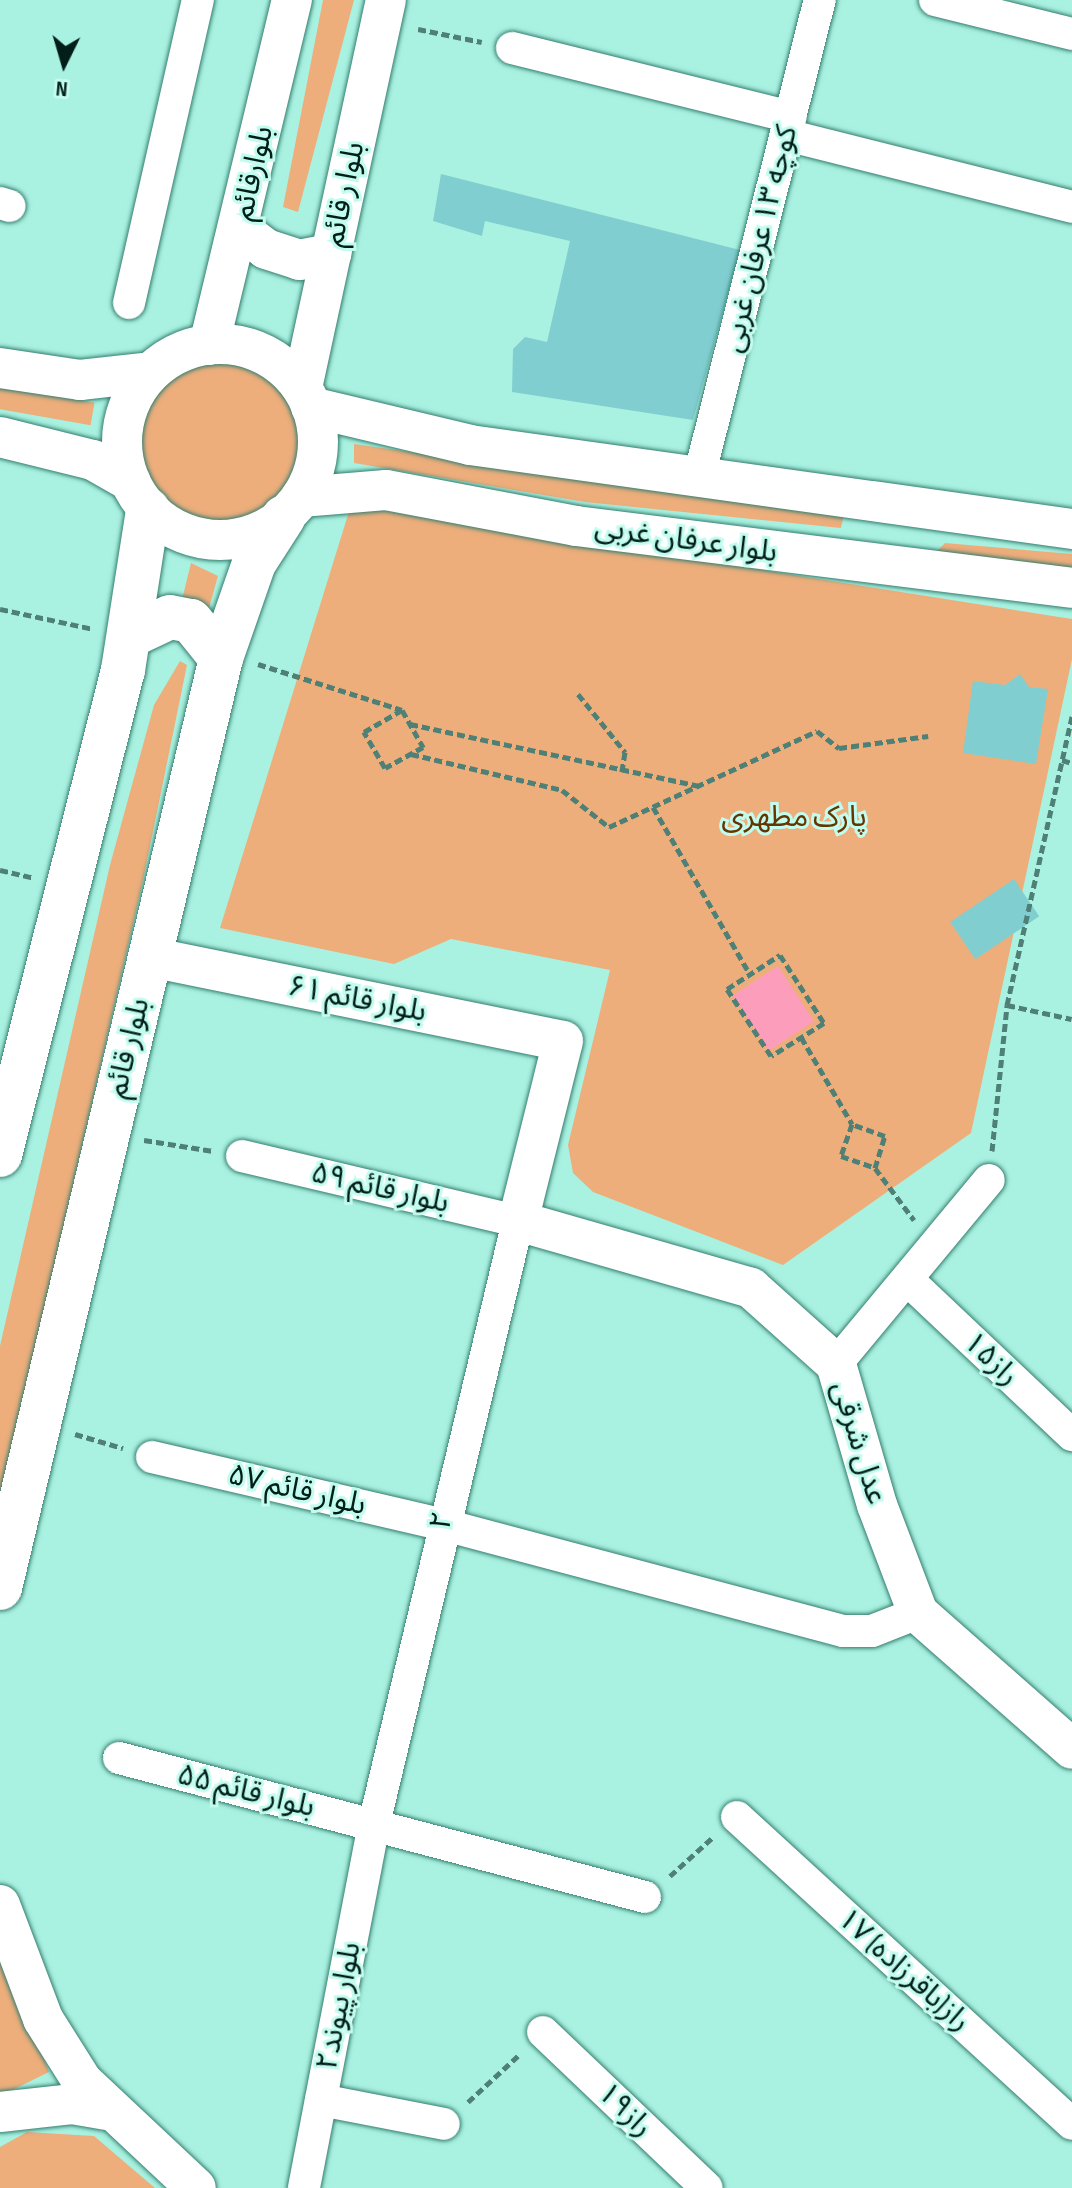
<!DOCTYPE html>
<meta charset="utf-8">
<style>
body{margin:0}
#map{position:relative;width:1072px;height:2188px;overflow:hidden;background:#a9f2e1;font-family:"Sofia Sans Condensed","Noto Sans Arabic",sans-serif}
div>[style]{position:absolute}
.green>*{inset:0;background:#edae7c;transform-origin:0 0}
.round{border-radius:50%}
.water>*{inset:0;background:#fd9dbc;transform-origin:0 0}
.building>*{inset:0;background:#81ced1;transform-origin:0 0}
.path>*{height:5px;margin-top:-2.5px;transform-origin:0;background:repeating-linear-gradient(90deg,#4f8076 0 8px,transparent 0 12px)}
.roads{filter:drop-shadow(0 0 2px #357e70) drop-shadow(0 0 2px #357e70)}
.minor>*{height:32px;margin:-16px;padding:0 16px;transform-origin:16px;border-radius:16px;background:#fff}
.tertiary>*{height:40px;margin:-20px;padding:0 20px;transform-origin:20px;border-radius:20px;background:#fff}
.tertiary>.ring{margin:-20px;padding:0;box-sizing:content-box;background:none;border:40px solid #fff;border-radius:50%}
.secondary>*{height:44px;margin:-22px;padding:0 22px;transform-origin:22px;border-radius:22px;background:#fff}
span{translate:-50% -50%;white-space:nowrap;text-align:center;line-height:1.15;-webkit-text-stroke:6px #c2fcee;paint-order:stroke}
.street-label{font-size:30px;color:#011e19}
.park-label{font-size:30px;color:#653501}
.north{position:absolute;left:24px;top:24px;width:80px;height:80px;-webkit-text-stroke:6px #c2fcee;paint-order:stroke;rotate:185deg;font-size:22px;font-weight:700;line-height:32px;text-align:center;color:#011e19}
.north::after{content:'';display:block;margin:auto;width:28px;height:36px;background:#011e19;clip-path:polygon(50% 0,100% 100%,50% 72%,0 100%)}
</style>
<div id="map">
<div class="green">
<div style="clip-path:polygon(323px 0,354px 0,298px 212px,283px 207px)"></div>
<div class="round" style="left:140px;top:358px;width:164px;height:164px"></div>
<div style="left:0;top:386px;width:96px;height:23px;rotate:10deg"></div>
<div style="clip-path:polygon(354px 444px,844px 514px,841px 528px,585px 502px,354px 463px)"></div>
<div style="clip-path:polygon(351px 505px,1072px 619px,1072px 659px,971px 1133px,783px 1265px,593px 1192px,573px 1173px,568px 1145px,610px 970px,451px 939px,394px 964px,220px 928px)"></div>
<div style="clip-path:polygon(945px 543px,1072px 554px,1072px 577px,931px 557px)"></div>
<div style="clip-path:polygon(191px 563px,218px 576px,205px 622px,177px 620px)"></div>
<div style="clip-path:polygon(180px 661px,187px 665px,142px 885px,0 1502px,0 1346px,110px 865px,154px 705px)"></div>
<div style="clip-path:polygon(0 1938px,49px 2072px,0 2096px)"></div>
<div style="clip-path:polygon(27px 2132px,94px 2136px,155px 2188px,0 2188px,0 2147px)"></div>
</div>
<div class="water">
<div style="left:778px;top:966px;width:66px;height:54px;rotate:57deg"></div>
</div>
<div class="building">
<div style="clip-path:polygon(441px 174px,740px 250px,693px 420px,512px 392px,513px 349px,525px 337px,547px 342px,570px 241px,485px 221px,482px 236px,433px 221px)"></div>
<div style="clip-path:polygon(1020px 674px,1029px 687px,1048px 689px,1036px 764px,963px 753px,973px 681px,1005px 685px)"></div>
<div style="left:1014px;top:879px;width:45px;height:77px;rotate:56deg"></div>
</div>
<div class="path">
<div style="left:418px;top:29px;width:65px;rotate:11.5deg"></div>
<div style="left:0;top:609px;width:95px;rotate:12.1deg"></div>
<div style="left:258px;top:664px;width:151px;rotate:17.7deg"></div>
<div style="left:578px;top:694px;width:75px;rotate:51deg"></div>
<div style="left:625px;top:752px;width:20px;rotate:99deg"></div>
<div style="left:402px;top:710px;width:43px;rotate:60.4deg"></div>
<div style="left:423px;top:747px;width:43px;rotate:151.1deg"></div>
<div style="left:385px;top:768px;width:42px;rotate:-120.3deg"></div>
<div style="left:364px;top:732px;width:44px;rotate:-30.1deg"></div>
<div style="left:410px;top:724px;width:296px;rotate:12.1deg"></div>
<div style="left:411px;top:754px;width:155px;rotate:13.4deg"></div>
<div style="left:562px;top:790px;width:60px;rotate:38.2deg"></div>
<div style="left:609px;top:827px;width:229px;rotate:-24.8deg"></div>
<div style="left:817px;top:731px;width:28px;rotate:38deg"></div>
<div style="left:839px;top:748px;width:90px;rotate:-7.7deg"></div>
<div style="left:1062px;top:760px;width:10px;rotate:17deg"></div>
<div style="left:653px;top:807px;width:193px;rotate:59.9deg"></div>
<div style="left:0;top:870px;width:35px;rotate:13deg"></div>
<div style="left:780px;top:955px;width:81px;rotate:57.1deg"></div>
<div style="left:824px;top:1023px;width:62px;rotate:148.1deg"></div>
<div style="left:771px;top:1056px;width:80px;rotate:-123.3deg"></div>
<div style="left:727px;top:989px;width:63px;rotate:-32.7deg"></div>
<div style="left:1007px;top:1005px;width:66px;rotate:12.2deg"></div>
<div style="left:801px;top:1037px;width:101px;rotate:59.6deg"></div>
<div style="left:144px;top:1140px;width:70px;rotate:9.1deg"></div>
<div style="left:992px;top:1151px;width:147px;rotate:-84.1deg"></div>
<div style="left:1007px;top:1005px;width:296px;rotate:-77.3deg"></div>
<div style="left:875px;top:1168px;width:34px;rotate:-73deg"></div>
<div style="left:885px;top:1136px;width:35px;rotate:-160deg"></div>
<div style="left:852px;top:1124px;width:34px;rotate:109deg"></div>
<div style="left:841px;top:1156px;width:36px;rotate:19deg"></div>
<div style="left:875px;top:1168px;width:65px;rotate:53.1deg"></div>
<div style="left:75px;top:1434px;width:50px;rotate:16.3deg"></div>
<div style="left:670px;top:1876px;width:58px;rotate:-42.2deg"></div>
<div style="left:468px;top:2102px;width:69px;rotate:-42.7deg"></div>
</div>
<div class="roads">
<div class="minor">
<div style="left:935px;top:0;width:141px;rotate:13.9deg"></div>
<div style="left:512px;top:48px;width:287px;rotate:13.9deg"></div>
<div style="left:786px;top:135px;width:295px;rotate:14.1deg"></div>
<div style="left:0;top:203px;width:10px;rotate:17deg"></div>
<div style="left:129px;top:303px;width:311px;rotate:-77.2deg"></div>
<div style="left:699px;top:477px;width:492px;rotate:-75.8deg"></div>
<div style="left:242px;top:1156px;width:284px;rotate:13.3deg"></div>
<div style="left:518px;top:1221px;width:620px;rotate:103.43deg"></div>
<div style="left:374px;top:1824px;width:371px;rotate:100.9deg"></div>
<div style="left:910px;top:1282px;width:223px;rotate:43.4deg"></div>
<div style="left:836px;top:1364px;width:239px;rotate:-50.3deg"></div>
<div style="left:152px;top:1457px;width:297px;rotate:13.1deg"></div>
<div style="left:441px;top:1524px;width:416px;rotate:14.9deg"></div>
<div style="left:843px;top:1631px;width:29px"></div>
<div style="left:872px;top:1631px;width:49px;rotate:-21.4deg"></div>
<div style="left:119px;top:1758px;width:544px;rotate:14.8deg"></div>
<div style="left:737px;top:1817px;width:454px;rotate:42.5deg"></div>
<div style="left:543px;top:2032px;width:226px;rotate:43.6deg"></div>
<div style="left:321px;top:2100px;width:125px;rotate:11deg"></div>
</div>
<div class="tertiary">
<div style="left:241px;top:230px;width:31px;rotate:37deg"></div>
<div style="left:266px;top:249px;width:35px;rotate:18deg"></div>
<div style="left:299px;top:260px;width:33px;rotate:-11deg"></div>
<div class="ring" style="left:122px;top:344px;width:156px;height:156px"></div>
<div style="left:209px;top:345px;width:355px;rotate:-76.5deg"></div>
<div style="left:0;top:368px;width:81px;rotate:8.5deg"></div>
<div style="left:80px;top:380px;width:71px;rotate:-6.4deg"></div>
<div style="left:302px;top:388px;width:397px;rotate:-77.8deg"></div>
<div style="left:311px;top:407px;width:163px;rotate:13.4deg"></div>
<div style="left:470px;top:445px;width:608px;rotate:7.94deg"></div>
<div style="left:0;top:437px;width:96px;rotate:13.9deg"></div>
<div style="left:93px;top:460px;width:43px;rotate:29.6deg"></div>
<div style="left:301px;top:497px;width:85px;rotate:-4.7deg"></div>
<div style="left:386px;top:490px;width:193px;rotate:10.7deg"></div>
<div style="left:576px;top:526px;width:500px;rotate:7.1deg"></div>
<div style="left:150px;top:957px;width:421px;rotate:11.5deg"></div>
<div style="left:563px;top:1041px;width:186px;rotate:104deg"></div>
<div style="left:518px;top:1221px;width:242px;rotate:16deg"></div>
<div style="left:751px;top:1288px;width:114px;rotate:41.8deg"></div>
<div style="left:836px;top:1364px;width:147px;rotate:73.8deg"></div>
<div style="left:877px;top:1505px;width:116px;rotate:69.2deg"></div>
<div style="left:918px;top:1613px;width:205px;rotate:41.4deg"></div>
<div style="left:0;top:1905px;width:122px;rotate:69.3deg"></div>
<div style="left:43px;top:2019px;width:73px;rotate:57.8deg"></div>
<div style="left:82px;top:2081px;width:156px;rotate:43.2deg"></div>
<div style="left:0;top:2112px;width:72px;rotate:-6.3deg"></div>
<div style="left:72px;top:2104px;width:34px;rotate:10deg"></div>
</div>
<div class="secondary">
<div style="left:130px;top:636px;width:44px;rotate:-25.4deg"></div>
<div style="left:170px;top:617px;width:21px;rotate:11deg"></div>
<div style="left:191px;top:621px;width:48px;rotate:51deg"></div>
<div style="left:0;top:1155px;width:500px;rotate:-75.77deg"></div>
<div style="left:123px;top:670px;width:162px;rotate:-81.1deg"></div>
<div style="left:0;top:1588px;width:956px;rotate:-76.63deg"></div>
<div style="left:221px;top:658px;width:101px;rotate:-70.8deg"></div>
<div style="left:254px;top:563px;width:54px;rotate:-57.2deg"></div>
</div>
</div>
<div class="street-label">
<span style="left:253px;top:173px;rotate:-77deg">بلوارقائم</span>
<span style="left:344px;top:194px;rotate:-78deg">بلوا ر قائم</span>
<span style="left:760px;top:239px;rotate:-76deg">کوچه ۱۳ عرفان غربی</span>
<span style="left:686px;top:540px;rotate:8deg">بلوار عرفان غربی</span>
<span style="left:357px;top:999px;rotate:11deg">بلوار قائم ۶۱</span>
<span style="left:128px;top:1048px;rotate:-76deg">بلوار قائم</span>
<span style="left:380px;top:1188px;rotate:13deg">بلوار قائم ۵۹</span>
<span style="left:991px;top:1359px;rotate:43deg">راز۱۵</span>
<span style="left:859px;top:1443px;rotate:73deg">عدل شرقی</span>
<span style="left:297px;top:1490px;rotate:13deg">بلوار قائم ۵۷</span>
<span style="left:442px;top:1521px;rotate:-77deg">۲</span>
<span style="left:246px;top:1791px;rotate:14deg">بلوار قائم ۵۵</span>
<span style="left:904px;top:1970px;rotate:42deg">۱۷ راز(باقرزاده)</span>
<span style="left:339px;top:2006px;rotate:-79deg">بلوار پیوند۲</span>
<span style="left:625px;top:2110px;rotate:44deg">راز۱۹</span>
</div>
<div class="park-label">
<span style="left:794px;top:817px">پارک مطهری</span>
</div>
<div class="north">N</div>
</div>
